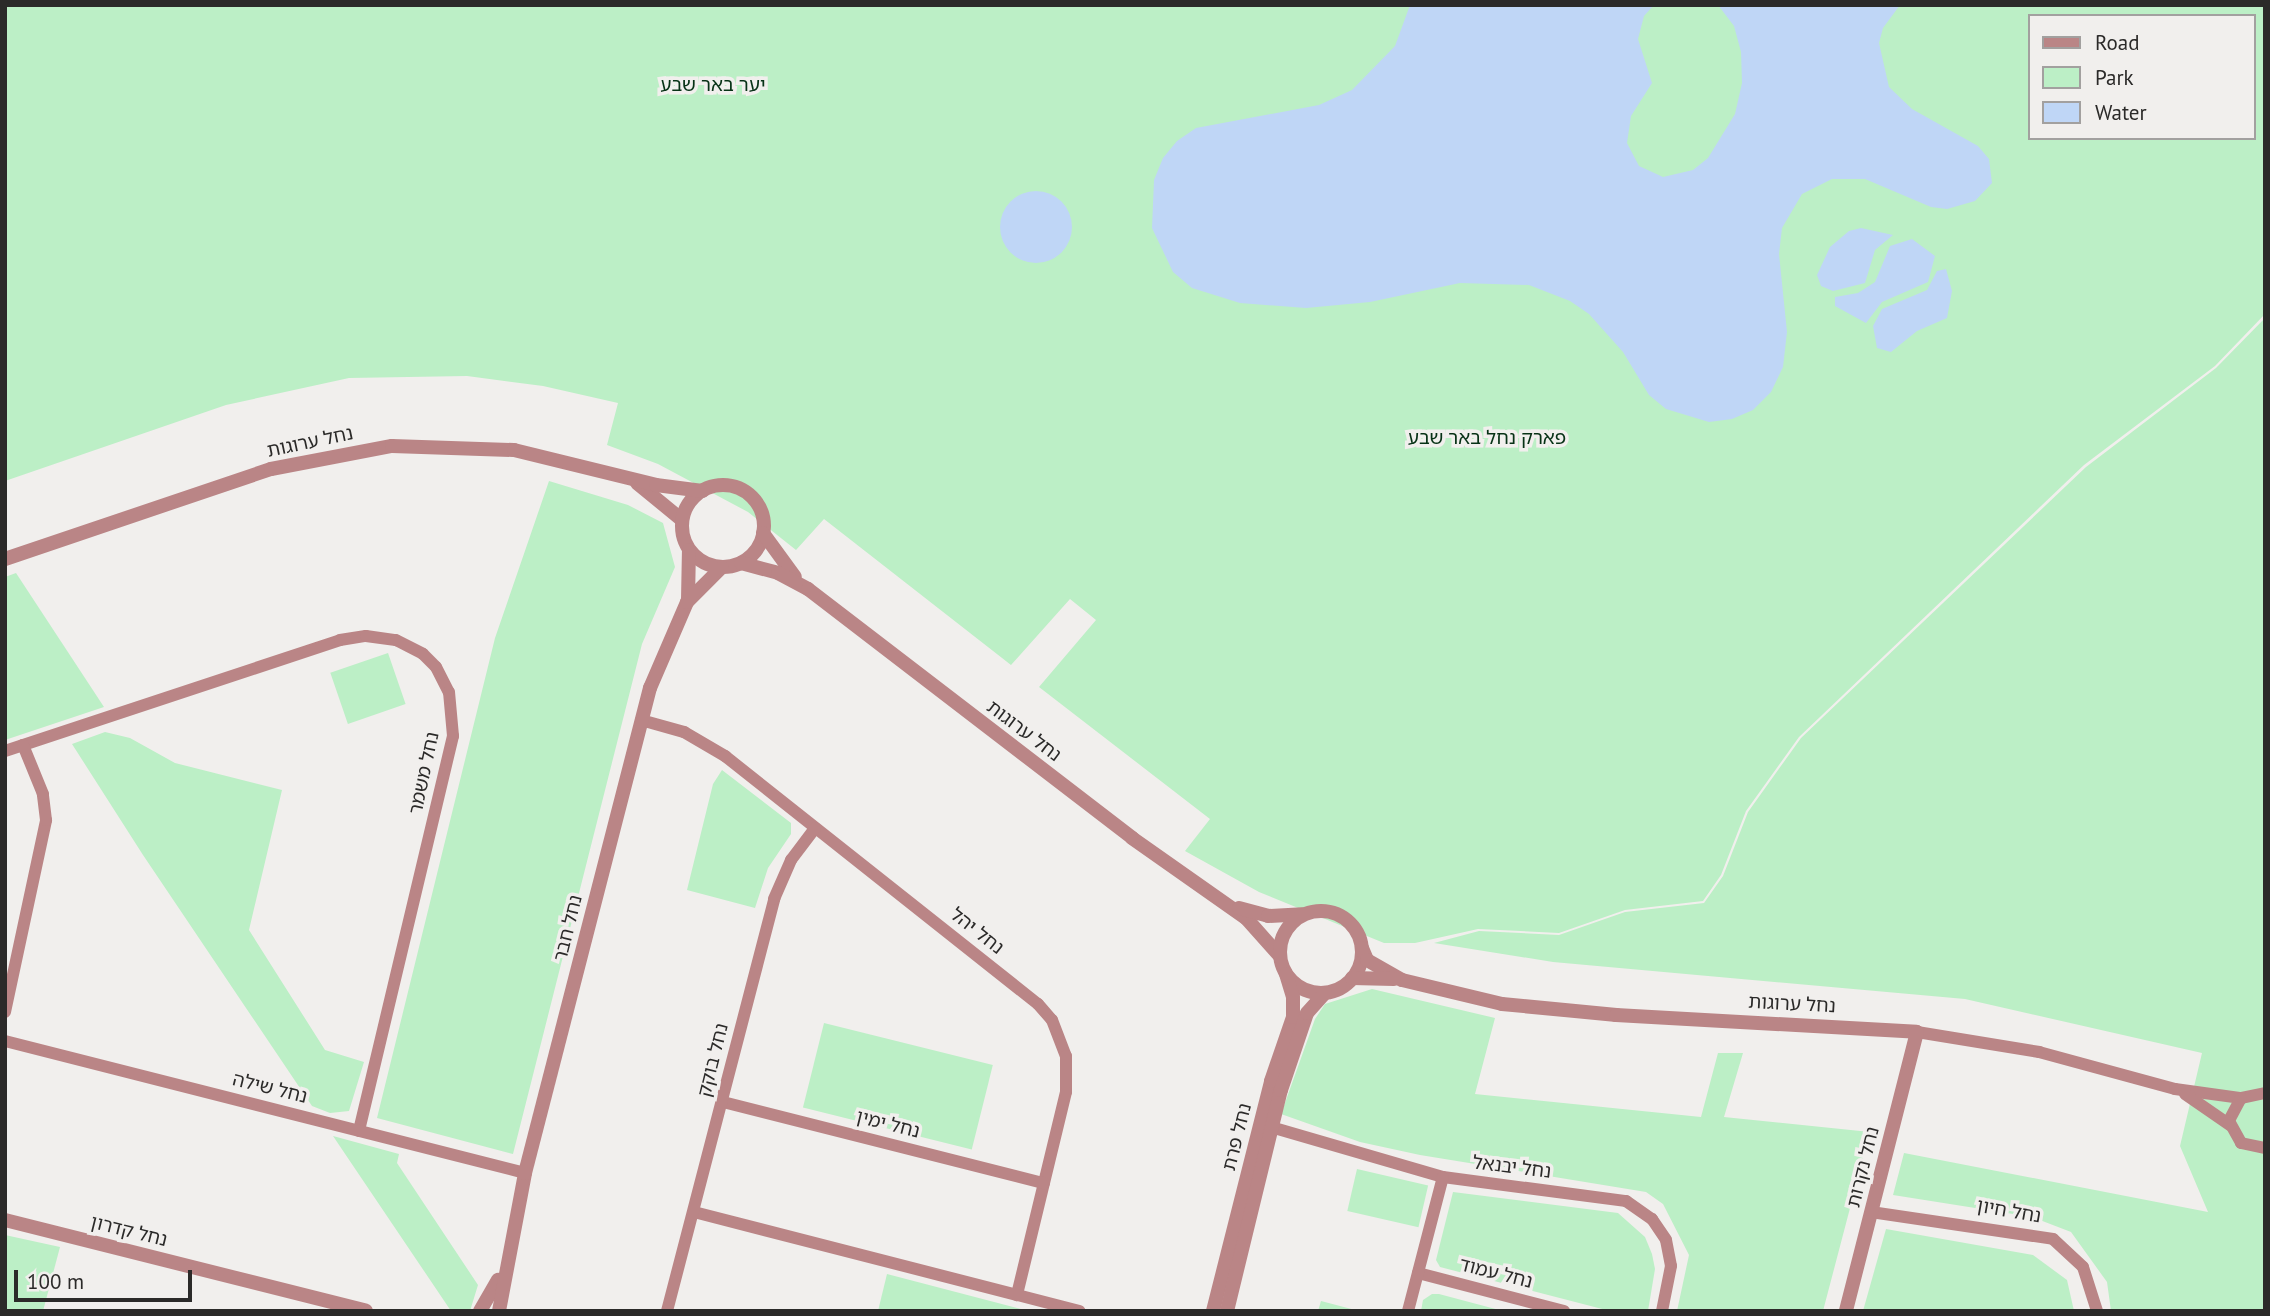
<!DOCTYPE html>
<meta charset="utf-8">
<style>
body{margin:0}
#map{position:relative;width:2270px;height:1316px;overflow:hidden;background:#f1efed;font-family:"PT Sans","Noto Sans Hebrew",sans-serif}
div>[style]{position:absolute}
.green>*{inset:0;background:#bcefc6;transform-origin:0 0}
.water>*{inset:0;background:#bfd6f6}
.round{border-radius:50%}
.minor>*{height:12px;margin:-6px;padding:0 6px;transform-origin:6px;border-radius:6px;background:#ba8586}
.tertiary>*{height:14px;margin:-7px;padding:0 7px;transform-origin:7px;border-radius:7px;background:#ba8586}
.tertiary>.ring{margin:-7px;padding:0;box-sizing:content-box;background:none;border:14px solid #ba8586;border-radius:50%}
span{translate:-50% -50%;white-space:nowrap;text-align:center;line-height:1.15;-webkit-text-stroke:7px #f1efed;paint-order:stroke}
.park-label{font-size:19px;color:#073216}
.street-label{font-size:19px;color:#2b2a29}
.frame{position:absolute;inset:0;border:7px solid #2b2a29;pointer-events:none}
.legend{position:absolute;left:2028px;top:14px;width:228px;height:126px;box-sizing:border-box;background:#f1efed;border:2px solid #a2a09f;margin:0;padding:9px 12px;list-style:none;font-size:21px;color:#2b2a29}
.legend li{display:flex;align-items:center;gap:14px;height:35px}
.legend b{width:35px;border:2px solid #a2a09f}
.scale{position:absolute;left:14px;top:1270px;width:178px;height:32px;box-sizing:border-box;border:4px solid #2b2a29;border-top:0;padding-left:9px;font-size:21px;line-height:24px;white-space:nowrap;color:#2b2a29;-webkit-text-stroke:5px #f1efed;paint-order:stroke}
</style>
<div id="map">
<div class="green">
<div style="clip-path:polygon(evenodd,5px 5px,2265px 5px,2265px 314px,2215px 366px,2084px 465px,1799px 737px,1746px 811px,1721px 875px,1703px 901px,1625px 910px,1559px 933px,1478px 929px,1415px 943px,1384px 943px,1259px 892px,1185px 851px,1210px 819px,1039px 687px,1096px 620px,1070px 599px,1011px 665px,824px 519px,796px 550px,748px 512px,658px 464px,607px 445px,618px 403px,543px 386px,467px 376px,349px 378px,226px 405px,5px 481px,5px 5px,2030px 16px,2254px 16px,2254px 138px,2030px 138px,2030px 16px)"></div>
<div style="clip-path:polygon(2265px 318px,2265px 1311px,2111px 1311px,2107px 1282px,2071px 1232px,2032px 1217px,1893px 1195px,1904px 1153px,2208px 1212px,2180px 1146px,2202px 1053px,1965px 999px,1553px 962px,1434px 943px,1479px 931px,1559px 935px,1625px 912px,1704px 903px,1723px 876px,1748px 812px,1801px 738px,2086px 467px,2216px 368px)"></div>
<div style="clip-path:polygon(549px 481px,628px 505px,663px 523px,675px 567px,642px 644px,513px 1154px,377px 1118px,495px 638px)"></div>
<div style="clip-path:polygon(16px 573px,104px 707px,5px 740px,5px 577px)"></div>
<div style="left:388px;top:653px;width:54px;height:61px;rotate:71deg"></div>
<div style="clip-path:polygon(105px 732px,130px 738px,175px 763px,282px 790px,249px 930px,325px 1050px,364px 1062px,349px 1111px,330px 1113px,312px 1106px,143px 855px,72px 744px)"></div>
<div style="clip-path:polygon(722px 770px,791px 823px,791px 834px,768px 868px,755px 908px,687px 890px,713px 784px)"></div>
<div style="clip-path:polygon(1372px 989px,1495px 1018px,1475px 1094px,1701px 1117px,1718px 1053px,1743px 1053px,1724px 1117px,1870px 1132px,1823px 1311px,1677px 1311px,1689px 1255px,1663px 1204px,1646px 1192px,1420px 1155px,1360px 1142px,1281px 1114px,1315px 1019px,1325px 1004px)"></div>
<div style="left:824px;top:1023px;width:174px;height:87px;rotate:14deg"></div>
<div style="clip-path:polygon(333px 1136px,399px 1154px,397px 1163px,478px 1285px,470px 1311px,451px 1311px)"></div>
<div style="left:1357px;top:1169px;width:73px;height:43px;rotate:13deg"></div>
<div style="clip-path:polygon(1453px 1192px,1618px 1213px,1645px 1237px,1652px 1254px,1655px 1269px,1648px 1311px,1610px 1311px,1440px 1267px,1436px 1260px)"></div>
<div style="clip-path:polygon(1886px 1229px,2033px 1255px,2067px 1280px,2074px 1311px,1863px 1311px)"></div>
<div style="clip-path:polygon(5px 1235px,60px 1247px,43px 1311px,5px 1311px)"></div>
<div style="clip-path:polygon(887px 1274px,1021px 1309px,1020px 1311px,878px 1311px)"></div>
<div style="clip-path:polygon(1432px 1294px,1439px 1294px,1503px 1311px,1421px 1311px,1423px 1300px)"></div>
<div style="clip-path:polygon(1321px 1301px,1359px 1311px,1318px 1311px)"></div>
</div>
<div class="water">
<div style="clip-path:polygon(1410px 5px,1654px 5px,1644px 16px,1638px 39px,1652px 83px,1631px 116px,1627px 143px,1639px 166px,1663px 177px,1693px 170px,1708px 158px,1735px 114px,1742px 83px,1741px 52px,1734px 26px,1718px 5px,1900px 5px,1883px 28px,1879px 43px,1889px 87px,1912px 109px,1978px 146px,1989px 159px,1992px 183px,1975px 201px,1947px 209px,1931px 207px,1865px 179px,1832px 179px,1802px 194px,1782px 228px,1779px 254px,1787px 332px,1783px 367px,1771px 392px,1753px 410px,1732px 419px,1709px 422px,1666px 409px,1649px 395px,1623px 352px,1589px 314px,1570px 301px,1529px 285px,1460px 283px,1370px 302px,1306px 308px,1240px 303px,1192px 288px,1173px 272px,1152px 228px,1154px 180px,1163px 158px,1177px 141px,1196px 128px,1319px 105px,1352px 90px,1395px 46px)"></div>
<div class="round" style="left:1000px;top:191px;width:72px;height:72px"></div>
<div style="clip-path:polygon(1861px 228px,1893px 235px,1875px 250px,1865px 283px,1833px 291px,1821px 286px,1817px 275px,1830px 247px,1849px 231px)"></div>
<div style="clip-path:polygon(1912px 239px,1935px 256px,1928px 282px,1882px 302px,1866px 323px,1835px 306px,1835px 297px,1858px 293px,1875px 282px,1890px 246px)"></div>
<div style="clip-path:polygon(1946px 269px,1952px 291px,1947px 318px,1917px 331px,1891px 352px,1877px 348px,1873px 326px,1882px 309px,1927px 290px,1937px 271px)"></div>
</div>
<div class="minor">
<div style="left:641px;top:720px;width:45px;rotate:15.6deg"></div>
<div style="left:684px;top:732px;width:48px;rotate:30.3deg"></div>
<div style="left:725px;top:756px;width:399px;rotate:38.4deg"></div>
<div style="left:1038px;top:1004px;width:21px;rotate:49deg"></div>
<div style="left:1052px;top:1020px;width:39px;rotate:69deg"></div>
<div style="left:1066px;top:1056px;width:36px;rotate:90deg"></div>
<div style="left:1066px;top:1092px;width:209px;rotate:103.6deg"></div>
<div style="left:5px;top:751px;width:353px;rotate:-18.3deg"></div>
<div style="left:340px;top:640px;width:26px;rotate:-9deg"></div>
<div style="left:366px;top:636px;width:30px;rotate:8deg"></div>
<div style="left:396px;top:640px;width:30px;rotate:27deg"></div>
<div style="left:423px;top:654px;width:18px;rotate:45deg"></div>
<div style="left:436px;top:667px;width:28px;rotate:63deg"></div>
<div style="left:449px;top:692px;width:44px;rotate:84.8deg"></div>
<div style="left:453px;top:736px;width:406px;rotate:103.4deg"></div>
<div style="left:5px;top:1012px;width:196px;rotate:-77.9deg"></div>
<div style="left:46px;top:820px;width:26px;rotate:-97deg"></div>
<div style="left:43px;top:794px;width:53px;rotate:-112.2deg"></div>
<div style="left:1917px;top:1032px;width:124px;rotate:9.3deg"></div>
<div style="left:2039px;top:1052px;width:141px;rotate:15.2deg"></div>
<div style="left:2175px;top:1089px;width:67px;rotate:7.8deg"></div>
<div style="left:5px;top:1041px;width:536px;rotate:14.24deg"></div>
<div style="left:2265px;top:1093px;width:25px;rotate:168deg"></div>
<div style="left:2241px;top:1098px;width:26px;rotate:118deg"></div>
<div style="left:2229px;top:1121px;width:25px;rotate:61deg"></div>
<div style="left:2241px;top:1143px;width:25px;rotate:12deg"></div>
<div style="left:2185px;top:1094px;width:55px;rotate:34.6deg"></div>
<div style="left:723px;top:1102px;width:331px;rotate:14.2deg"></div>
<div style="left:1271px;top:1127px;width:179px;rotate:16.2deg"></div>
<div style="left:1443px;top:1177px;width:185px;rotate:7.5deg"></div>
<div style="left:1626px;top:1201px;width:32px;rotate:35deg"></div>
<div style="left:1652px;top:1219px;width:25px;rotate:56deg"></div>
<div style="left:1666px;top:1240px;width:26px;rotate:79deg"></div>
<div style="left:1671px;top:1266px;width:46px;rotate:101.3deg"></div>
<div style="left:694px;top:1212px;width:398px;rotate:14.4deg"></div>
<div style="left:1871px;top:1212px;width:184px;rotate:8.4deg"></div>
<div style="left:2053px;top:1239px;width:41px;rotate:43deg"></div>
<div style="left:2083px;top:1267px;width:46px;rotate:72.3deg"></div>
<div style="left:1418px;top:1273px;width:151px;rotate:14.6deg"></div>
<div style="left:667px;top:1311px;width:426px;rotate:-75.4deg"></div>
<div style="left:774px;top:899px;width:43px;rotate:-66.4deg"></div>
<div style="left:791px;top:860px;width:40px;rotate:-53deg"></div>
<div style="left:1408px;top:1311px;width:138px;rotate:-75.4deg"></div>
</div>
<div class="tertiary">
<div style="left:637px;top:483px;width:58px;rotate:39.4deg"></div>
<div class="ring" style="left:682px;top:485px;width:68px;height:68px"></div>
<div style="left:763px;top:533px;width:54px;rotate:54deg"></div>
<div style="left:5px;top:559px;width:281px;rotate:-18.7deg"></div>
<div style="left:271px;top:469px;width:123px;rotate:-10.8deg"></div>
<div style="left:392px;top:446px;width:122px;rotate:1.9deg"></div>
<div style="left:514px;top:450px;width:146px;rotate:13.8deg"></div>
<div style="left:656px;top:485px;width:47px;rotate:7.3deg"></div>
<div style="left:741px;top:563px;width:38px;rotate:15deg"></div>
<div style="left:778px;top:573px;width:34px;rotate:28deg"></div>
<div style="left:808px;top:589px;width:409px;rotate:37.5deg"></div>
<div style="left:1132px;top:838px;width:139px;rotate:35.1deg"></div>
<div style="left:1246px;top:918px;width:50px;rotate:48.3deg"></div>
<div style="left:688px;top:600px;width:50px;rotate:-88.9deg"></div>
<div style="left:1239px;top:908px;width:30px;rotate:15deg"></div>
<div style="left:1268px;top:916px;width:34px;rotate:-3deg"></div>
<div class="ring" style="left:1280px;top:911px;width:68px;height:68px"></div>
<div style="left:1362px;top:948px;width:13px;rotate:67deg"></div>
<div style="left:1367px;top:960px;width:40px;rotate:29.7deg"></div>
<div style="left:1402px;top:980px;width:103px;rotate:13.5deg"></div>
<div style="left:1502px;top:1004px;width:115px;rotate:5.5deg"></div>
<div style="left:1616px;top:1015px;width:301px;rotate:3.2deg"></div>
<div style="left:1917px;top:1032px;width:288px;rotate:104.3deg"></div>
<div style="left:1352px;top:978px;width:42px;rotate:1.4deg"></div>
<div style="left:5px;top:1220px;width:372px;rotate:14.1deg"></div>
<div style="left:480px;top:1311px;width:36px;rotate:-60deg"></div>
<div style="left:499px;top:1311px;width:140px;rotate:-79.3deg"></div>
<div style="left:525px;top:1173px;width:501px;rotate:-75.55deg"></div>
<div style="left:650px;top:688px;width:94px;rotate:-66.7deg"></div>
<div style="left:687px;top:602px;width:49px;rotate:-45deg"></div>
<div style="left:1213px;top:1311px;width:237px;rotate:-75.8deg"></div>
<div style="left:1271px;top:1081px;width:68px;rotate:-71deg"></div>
<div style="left:1293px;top:1017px;width:20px;rotate:-90deg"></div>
<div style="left:1293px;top:997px;width:24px;rotate:-107deg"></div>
<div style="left:1227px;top:1311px;width:228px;rotate:-76.3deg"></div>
<div style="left:1281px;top:1090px;width:81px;rotate:-71.3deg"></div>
<div style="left:1307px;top:1013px;width:27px;rotate:-48deg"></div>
</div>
<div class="park-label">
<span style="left:713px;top:85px">יער באר שבע</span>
<span style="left:1487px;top:438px">פארק נחל באר שבע</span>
</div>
<div class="street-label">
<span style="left:310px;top:442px;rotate:-12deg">נחל ערוגות</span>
<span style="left:1024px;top:731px;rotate:37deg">נחל ערוגות</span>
<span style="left:424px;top:773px;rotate:-78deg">נחל משמר</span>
<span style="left:568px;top:928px;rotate:-76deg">נחל חבר</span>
<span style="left:977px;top:931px;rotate:38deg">נחל יהל</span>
<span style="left:1792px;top:1004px;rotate:3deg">נחל ערוגות</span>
<span style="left:713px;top:1060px;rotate:-76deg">נחל בוקק</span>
<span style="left:270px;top:1088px;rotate:14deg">נחל שילה</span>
<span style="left:888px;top:1124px;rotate:14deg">נחל ימין</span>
<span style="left:1237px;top:1137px;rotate:-76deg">נחל פרת</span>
<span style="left:1512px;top:1167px;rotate:7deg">נחל יבנאל</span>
<span style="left:1863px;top:1167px;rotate:-76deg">נחל נקרות</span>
<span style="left:2009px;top:1211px;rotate:10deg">נחל חיון</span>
<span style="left:129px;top:1231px;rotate:14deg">נחל קדרון</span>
<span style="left:1496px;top:1273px;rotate:14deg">נחל עמוד</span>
</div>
<div class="frame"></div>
<ul class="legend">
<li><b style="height:9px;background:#ba8586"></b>Road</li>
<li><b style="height:19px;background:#bcefc6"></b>Park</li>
<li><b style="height:19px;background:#bfd6f6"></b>Water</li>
</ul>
<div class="scale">100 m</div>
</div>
